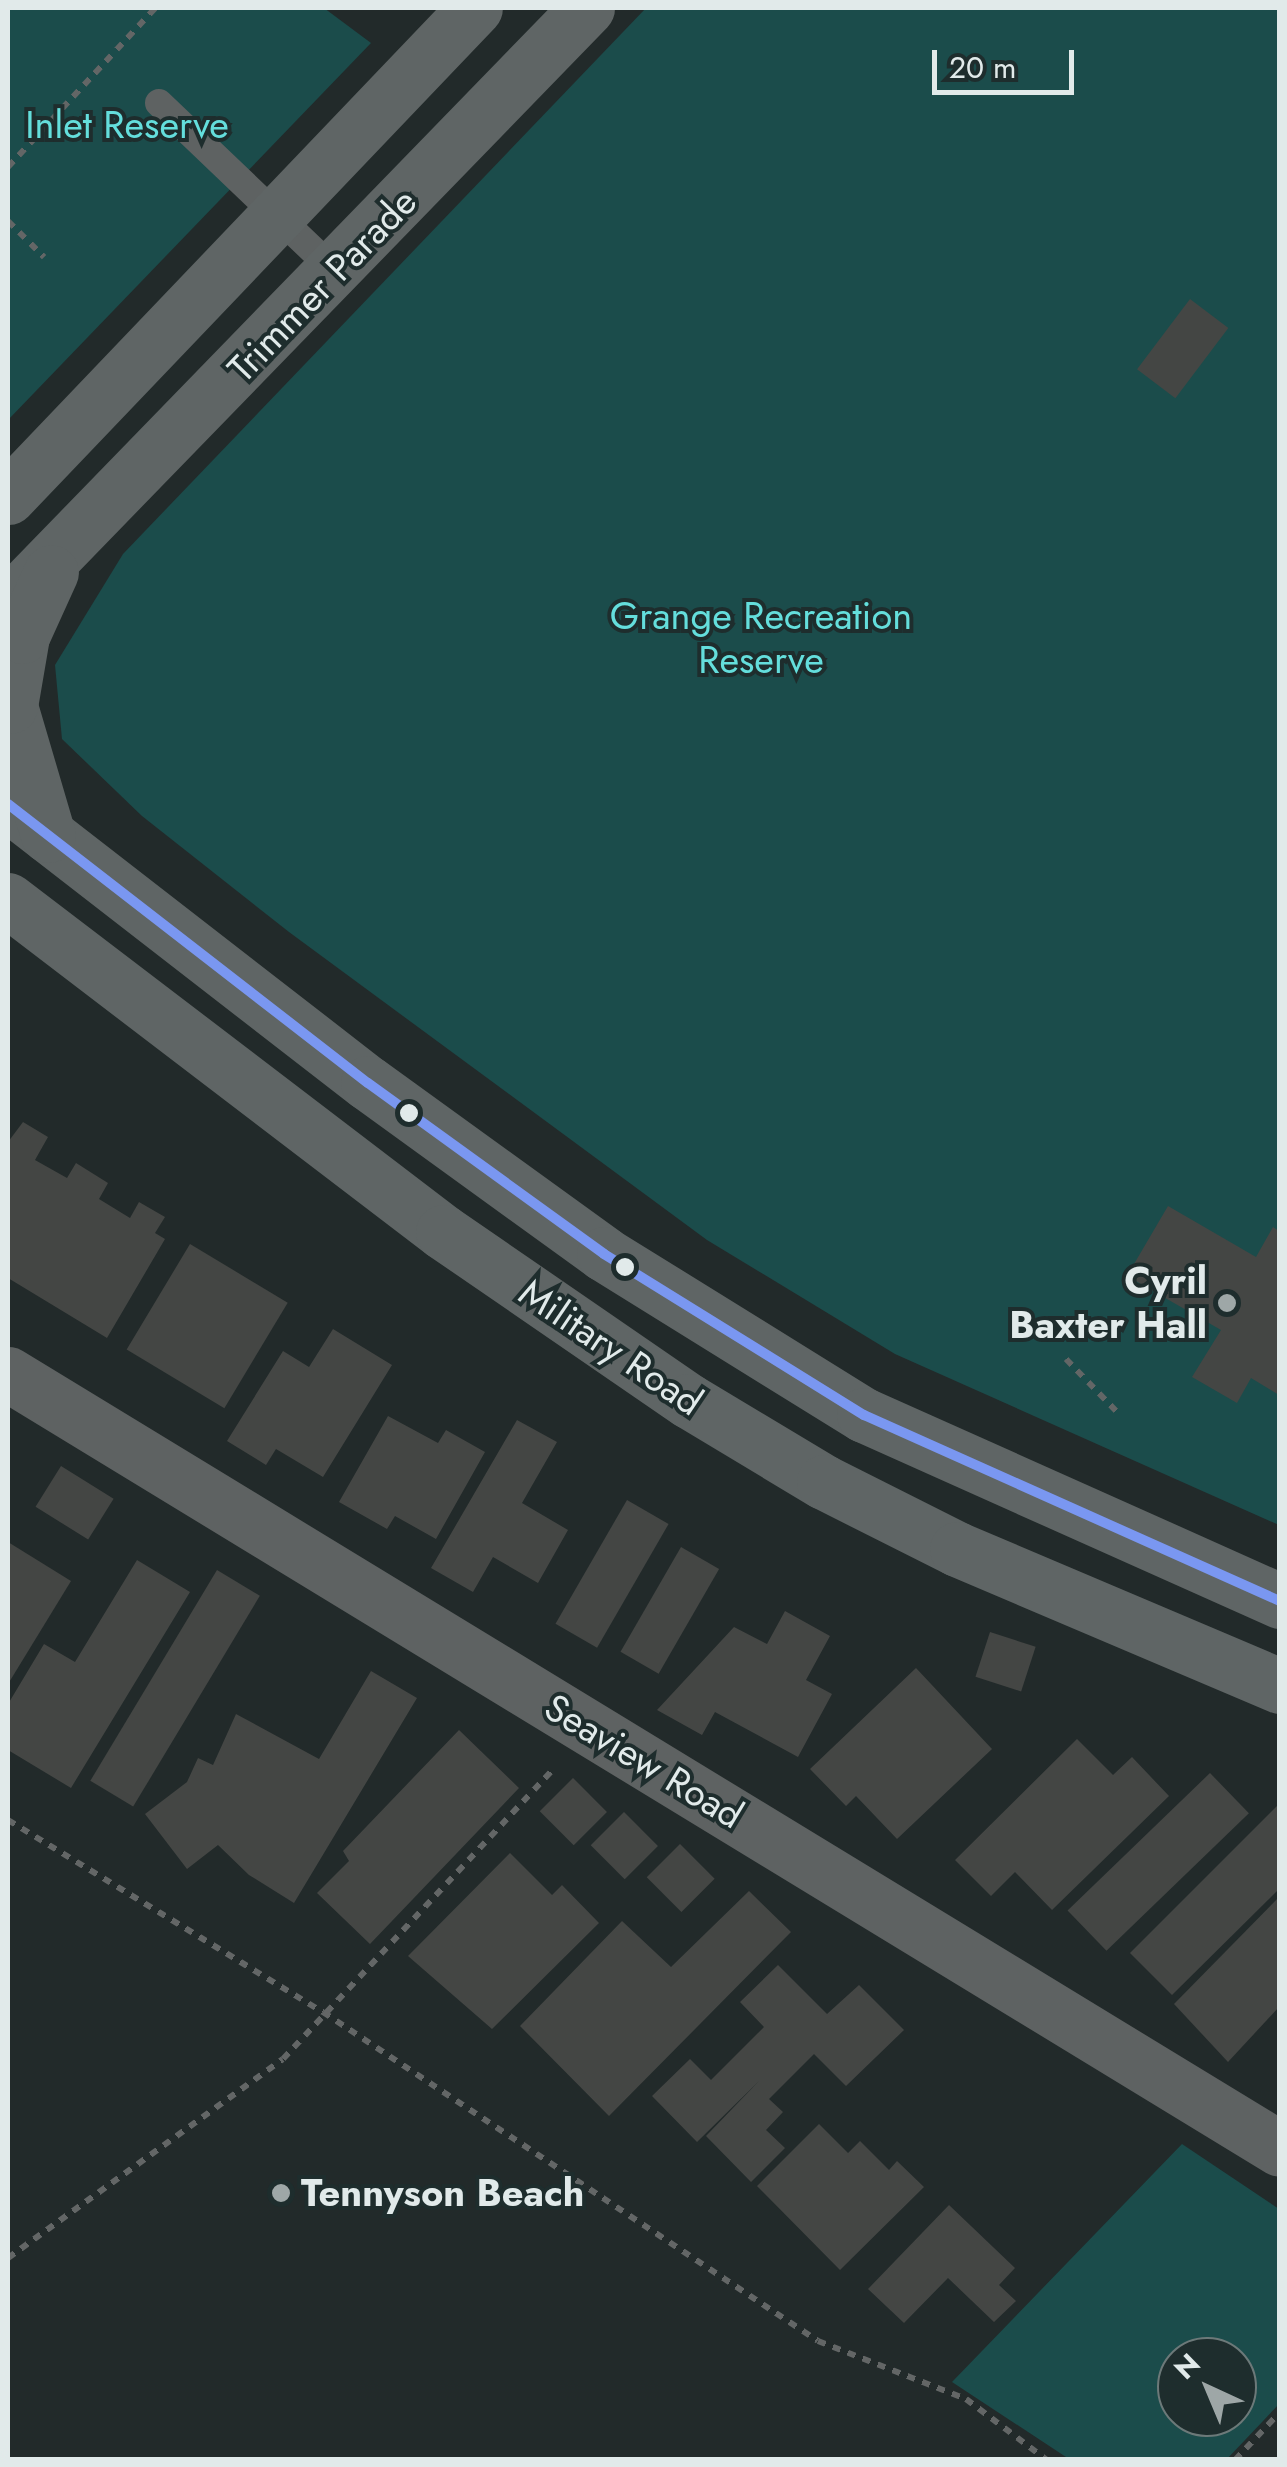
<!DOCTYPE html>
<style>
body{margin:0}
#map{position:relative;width:1287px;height:2467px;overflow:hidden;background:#222a2a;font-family:Jost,sans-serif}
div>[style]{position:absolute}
.green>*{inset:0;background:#1b4c4b}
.building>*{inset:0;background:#444644;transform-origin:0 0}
.path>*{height:6px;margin-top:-3px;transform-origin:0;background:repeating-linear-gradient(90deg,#636666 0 8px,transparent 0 16px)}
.service>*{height:28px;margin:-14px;padding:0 14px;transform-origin:14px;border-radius:14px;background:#5e6262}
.minor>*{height:55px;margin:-27.5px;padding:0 27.5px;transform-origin:27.5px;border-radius:27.5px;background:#5e6262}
.secondary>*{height:55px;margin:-27.5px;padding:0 27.5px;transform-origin:27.5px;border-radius:27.5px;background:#5f6565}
.bus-1>*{height:10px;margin:-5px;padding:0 5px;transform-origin:5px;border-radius:5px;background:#7a97f1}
.dots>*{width:28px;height:28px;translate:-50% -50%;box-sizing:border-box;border:5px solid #1e2d2d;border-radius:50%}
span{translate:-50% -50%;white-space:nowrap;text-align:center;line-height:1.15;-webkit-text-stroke:8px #1e2d2d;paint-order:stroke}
.park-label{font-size:38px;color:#64dedc}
.street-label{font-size:38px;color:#e1eaea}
.poi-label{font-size:38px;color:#e1eaea;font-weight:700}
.right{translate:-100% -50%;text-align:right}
.left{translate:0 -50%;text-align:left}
.frame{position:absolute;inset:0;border:10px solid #e1eaea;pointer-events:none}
.north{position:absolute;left:1157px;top:2337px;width:100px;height:100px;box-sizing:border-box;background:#1e2d2d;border:2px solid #6c7979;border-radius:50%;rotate:316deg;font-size:28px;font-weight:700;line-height:40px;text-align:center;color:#e1eaea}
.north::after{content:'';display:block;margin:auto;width:35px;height:45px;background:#9ea7a7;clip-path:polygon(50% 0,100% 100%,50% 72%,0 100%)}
.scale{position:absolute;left:932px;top:50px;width:142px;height:45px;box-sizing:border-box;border:5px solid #e1eaea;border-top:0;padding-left:12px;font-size:30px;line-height:35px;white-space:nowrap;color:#e1eaea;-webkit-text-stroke:8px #1e2d2d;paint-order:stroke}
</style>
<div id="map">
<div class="green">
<div style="clip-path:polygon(8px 8px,324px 8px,371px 43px,8px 420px)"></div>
<div style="clip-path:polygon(646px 8px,1279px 8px,1279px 1525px,895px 1354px,707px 1240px,289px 932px,142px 816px,62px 739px,55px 665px,123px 554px)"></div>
<div style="clip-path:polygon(evenodd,1182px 2144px,1279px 2209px,1279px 2404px,1227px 2459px,1069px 2459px,952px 2382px,1182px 2144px,1177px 2357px,1237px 2357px,1237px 2417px,1177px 2417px,1177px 2357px)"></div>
</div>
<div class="building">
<div style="left:1190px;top:299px;width:48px;height:88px;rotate:37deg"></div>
<div style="clip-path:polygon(23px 1122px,48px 1137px,35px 1160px,67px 1178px,76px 1163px,108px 1183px,99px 1199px,130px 1218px,139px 1202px,165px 1217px,155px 1233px,165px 1239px,107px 1338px,8px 1278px,8px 1142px)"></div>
<div style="clip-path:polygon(1168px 1206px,1256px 1257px,1273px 1227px,1279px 1231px,1279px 1395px,1251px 1378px,1237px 1403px,1192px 1377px,1221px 1330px,1127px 1276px)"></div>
<div style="left:190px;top:1244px;width:114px;height:123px;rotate:31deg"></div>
<div style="clip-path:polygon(333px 1329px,392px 1365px,323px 1477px,276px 1449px,266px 1465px,227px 1441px,283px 1351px,309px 1367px)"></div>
<div style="clip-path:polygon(388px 1416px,438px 1443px,446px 1430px,485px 1452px,436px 1539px,395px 1516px,387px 1529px,339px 1502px)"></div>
<div style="clip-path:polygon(517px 1420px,557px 1442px,522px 1503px,568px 1530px,538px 1583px,493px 1557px,473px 1592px,431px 1568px)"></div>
<div style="left:61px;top:1466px;width:62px;height:48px;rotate:32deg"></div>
<div style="left:627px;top:1500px;width:48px;height:143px;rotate:30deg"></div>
<div style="clip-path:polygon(8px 1542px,71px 1581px,8px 1684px)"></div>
<div style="left:681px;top:1547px;width:44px;height:121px;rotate:30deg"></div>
<div style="clip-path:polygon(137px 1560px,190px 1592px,71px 1788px,8px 1750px,8px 1704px,44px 1644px,75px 1662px)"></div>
<div style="left:217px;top:1570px;width:50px;height:246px;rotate:31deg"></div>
<div style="clip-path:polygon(785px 1611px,830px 1636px,806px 1680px,832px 1694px,798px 1757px,715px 1712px,702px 1735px,657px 1710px,734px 1627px,767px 1644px)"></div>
<div style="left:990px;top:1632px;width:48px;height:47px;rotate:18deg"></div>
<div style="clip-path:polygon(916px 1668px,992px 1749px,897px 1839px,856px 1796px,846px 1806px,810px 1769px)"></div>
<div style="clip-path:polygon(371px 1671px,417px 1698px,294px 1903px,249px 1875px,218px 1845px,187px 1869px,145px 1814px,187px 1782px,198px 1758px,213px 1765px,236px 1714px,319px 1759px)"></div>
<div style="clip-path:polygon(459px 1730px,519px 1788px,370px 1944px,317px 1893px,349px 1861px,343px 1851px)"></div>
<div style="clip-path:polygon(1077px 1739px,1113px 1775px,1132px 1757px,1169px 1796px,1052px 1910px,1015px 1872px,991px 1896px,955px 1860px)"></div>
<div style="left:1210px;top:1773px;width:56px;height:198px;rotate:46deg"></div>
<div style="left:573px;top:1778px;width:48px;height:47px;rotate:45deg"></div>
<div style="clip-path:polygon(1277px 1806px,1279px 1889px,1172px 1995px,1130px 1953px)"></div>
<div style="left:624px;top:1812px;width:48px;height:47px;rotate:45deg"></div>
<div style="left:680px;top:1844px;width:49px;height:47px;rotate:45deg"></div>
<div style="clip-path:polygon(510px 1853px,552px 1895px,562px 1885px,599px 1923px,492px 2029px,408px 1956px)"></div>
<div style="clip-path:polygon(749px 1891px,791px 1932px,609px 2116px,520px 2026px,622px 1921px,671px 1967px)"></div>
<div style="clip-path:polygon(1279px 1897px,1279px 2007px,1228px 2062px,1174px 2004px)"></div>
<div style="clip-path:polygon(778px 1965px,827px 2014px,859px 1985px,904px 2030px,846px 2086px,814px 2054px,769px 2099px,783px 2112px,766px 2130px,785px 2148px,751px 2182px,706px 2136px,759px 2081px,697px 2142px,652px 2096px,690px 2059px,711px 2080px,764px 2027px,740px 2002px)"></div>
<div style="clip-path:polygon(819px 2124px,848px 2153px,860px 2141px,889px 2170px,897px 2161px,924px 2187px,840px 2270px,757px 2186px)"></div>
<div style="clip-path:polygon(949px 2205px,1015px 2268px,999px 2285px,1016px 2301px,994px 2322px,948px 2278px,904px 2323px,868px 2289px)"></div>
</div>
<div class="path">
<div style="left:8px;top:167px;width:217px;rotate:-47.2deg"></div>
<div style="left:8px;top:221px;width:51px;rotate:45deg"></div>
<div style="left:1066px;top:1359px;width:75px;rotate:46.1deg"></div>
<div style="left:8px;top:1820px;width:369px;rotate:31.4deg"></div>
<div style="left:323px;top:2012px;width:594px;rotate:33.61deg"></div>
<div style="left:818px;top:2341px;width:159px;rotate:21.4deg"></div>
<div style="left:966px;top:2399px;width:101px;rotate:37deg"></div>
<div style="left:8px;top:2258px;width:339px;rotate:-35.9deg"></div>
<div style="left:283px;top:2059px;width:399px;rotate:-47deg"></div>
<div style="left:1235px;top:2460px;width:66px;rotate:-46.8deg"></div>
</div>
<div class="service">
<div style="left:159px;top:103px;width:243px;rotate:43.7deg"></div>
</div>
<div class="minor">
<div style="left:8px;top:1374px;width:1489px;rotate:31.35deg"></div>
</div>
<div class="secondary">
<div style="left:8px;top:497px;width:676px;rotate:-46.32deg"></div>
<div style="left:8px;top:604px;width:831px;rotate:-45.83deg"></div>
<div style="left:8px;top:804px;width:455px;rotate:37.8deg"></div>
<div style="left:368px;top:1083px;width:291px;rotate:35.9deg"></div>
<div style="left:604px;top:1254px;width:306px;rotate:31.8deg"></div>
<div style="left:864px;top:1415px;width:456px;rotate:24.1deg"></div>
<div style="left:48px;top:835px;width:134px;rotate:-106.4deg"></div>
<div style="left:10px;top:706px;width:71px;rotate:-80.3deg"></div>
<div style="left:22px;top:636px;width:70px;rotate:-65.6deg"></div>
<div style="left:8px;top:900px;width:547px;rotate:37.35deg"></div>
<div style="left:443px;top:1232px;width:298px;rotate:34.5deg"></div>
<div style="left:689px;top:1401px;width:157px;rotate:31deg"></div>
<div style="left:824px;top:1482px;width:149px;rotate:26.7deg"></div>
<div style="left:957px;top:1549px;width:351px;rotate:23deg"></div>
</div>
<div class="bus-1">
<div style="left:8px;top:804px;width:455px;rotate:37.8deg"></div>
<div style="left:368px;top:1083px;width:291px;rotate:35.9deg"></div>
<div style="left:604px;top:1254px;width:306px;rotate:31.8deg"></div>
<div style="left:864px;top:1415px;width:456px;rotate:24.1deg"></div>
</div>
<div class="dots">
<div style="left:409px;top:1113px;background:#e1eaea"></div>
<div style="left:625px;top:1267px;background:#e1eaea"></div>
<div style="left:1227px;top:1303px;background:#9ea7a7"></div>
<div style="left:281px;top:2193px;background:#9ea7a7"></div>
</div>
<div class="park-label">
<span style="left:127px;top:125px">Inlet Reserve</span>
<span style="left:761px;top:638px">Grange Recreation<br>Reserve</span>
</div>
<div class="street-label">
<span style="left:322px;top:285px;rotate:-46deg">Trimmer Parade</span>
<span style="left:611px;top:1347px;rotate:34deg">Military Road</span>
<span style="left:644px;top:1761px;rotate:31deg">Seaview Road</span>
</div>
<div class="poi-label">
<span class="right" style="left:1207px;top:1303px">Cyril<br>Baxter Hall</span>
<span class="left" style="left:301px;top:2193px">Tennyson Beach</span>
</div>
<div class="frame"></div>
<div class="north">N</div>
<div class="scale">20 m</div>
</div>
